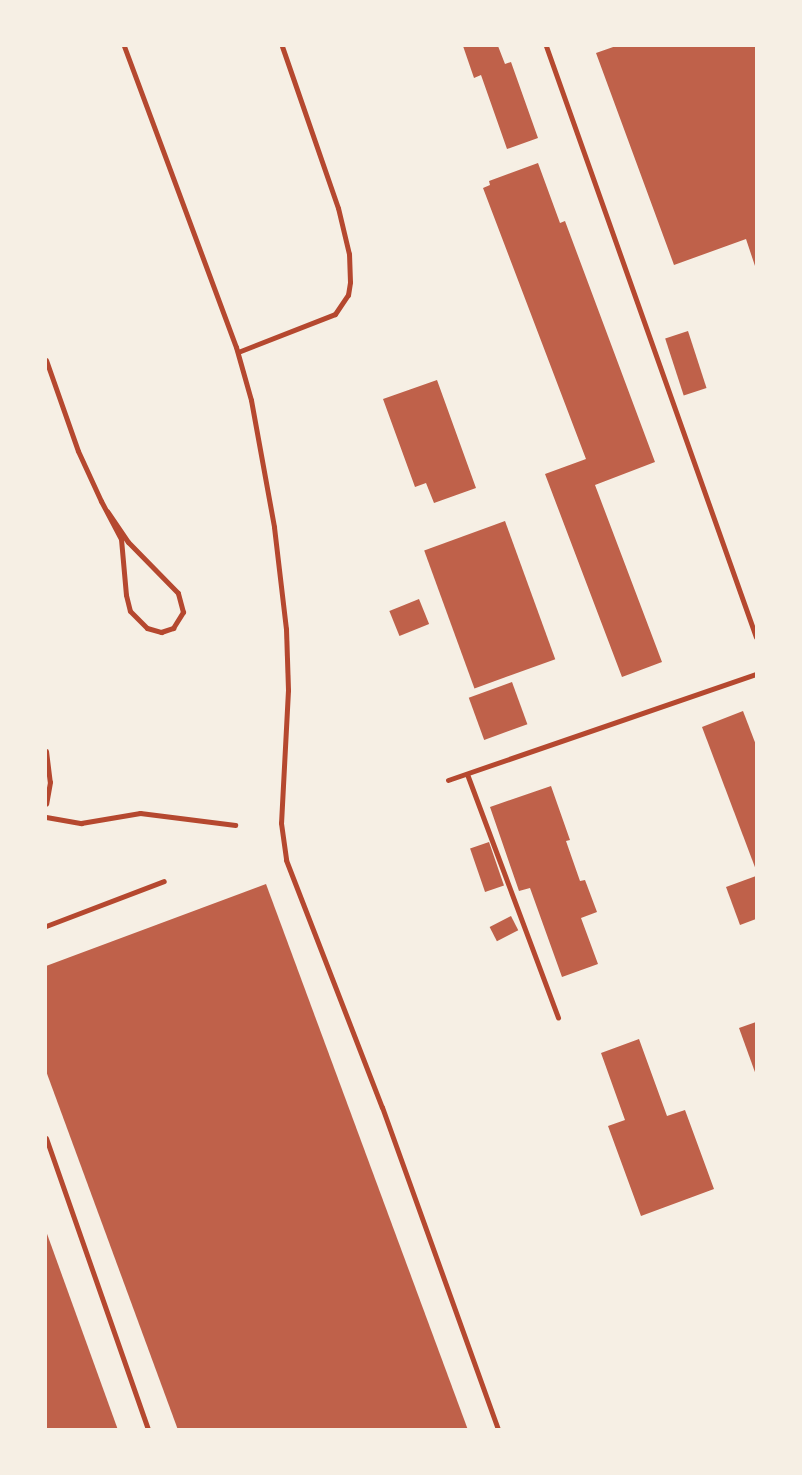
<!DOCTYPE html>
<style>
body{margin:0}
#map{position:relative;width:802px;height:1475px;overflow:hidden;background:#f6efe4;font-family:"Golos Text",sans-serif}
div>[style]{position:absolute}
.building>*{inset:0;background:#bf614a;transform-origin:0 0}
.service>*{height:5px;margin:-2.5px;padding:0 2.5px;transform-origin:2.5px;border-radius:2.5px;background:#b5482f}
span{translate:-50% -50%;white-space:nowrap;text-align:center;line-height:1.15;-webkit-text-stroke:7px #f6efe4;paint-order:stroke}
.frame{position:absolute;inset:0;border:47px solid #f6efe4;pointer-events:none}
</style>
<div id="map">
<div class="building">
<div style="clip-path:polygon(463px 46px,498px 46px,505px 64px,511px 62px,538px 138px,507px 149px,481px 75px,474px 78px)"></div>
<div style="clip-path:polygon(616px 46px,756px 46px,756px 269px,746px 239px,674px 265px,596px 53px)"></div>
<div style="clip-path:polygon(538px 163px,560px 223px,565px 221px,655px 462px,595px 485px,662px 662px,622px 677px,545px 474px,586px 459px,483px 188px,490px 185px,489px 181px)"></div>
<div style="left:688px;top:331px;width:60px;height:24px;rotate:72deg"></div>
<div style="clip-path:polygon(437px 380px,476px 488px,434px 503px,426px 483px,415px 487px,383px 399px)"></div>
<div style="left:505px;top:521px;width:147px;height:86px;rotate:70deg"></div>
<div style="left:419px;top:599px;width:27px;height:32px;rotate:68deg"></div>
<div style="left:512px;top:682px;width:45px;height:46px;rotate:70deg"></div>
<div style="clip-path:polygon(743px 711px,756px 745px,756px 870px,702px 727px)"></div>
<div style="clip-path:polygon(551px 786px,570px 840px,566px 841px,580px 881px,585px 880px,597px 912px,581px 918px,598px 964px,562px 977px,530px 888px,519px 891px,490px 807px)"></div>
<div style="left:489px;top:842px;width:46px;height:20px;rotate:71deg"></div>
<div style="clip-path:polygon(756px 876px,756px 919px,740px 925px,726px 887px)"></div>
<div style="clip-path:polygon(266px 884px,286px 938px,468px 1430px,178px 1430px,46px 1071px,46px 966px)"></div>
<div style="left:511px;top:916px;width:16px;height:24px;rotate:63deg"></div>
<div style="clip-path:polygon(756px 1022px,756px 1075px,739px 1028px)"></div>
<div style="clip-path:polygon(639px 1039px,667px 1116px,685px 1110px,714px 1189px,641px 1216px,608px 1126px,625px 1120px,601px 1053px)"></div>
<div style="clip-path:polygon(46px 1231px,118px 1430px,46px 1430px)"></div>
</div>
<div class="service">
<div style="left:124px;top:46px;width:321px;rotate:69.6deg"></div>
<div style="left:236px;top:347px;width:55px;rotate:74.2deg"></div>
<div style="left:251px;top:400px;width:129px;rotate:79.7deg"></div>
<div style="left:274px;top:527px;width:103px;rotate:83.3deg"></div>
<div style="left:286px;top:629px;width:61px;rotate:88.1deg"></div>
<div style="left:288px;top:690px;width:133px;rotate:93deg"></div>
<div style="left:281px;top:823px;width:37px;rotate:82deg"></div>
<div style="left:286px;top:860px;width:265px;rotate:68.8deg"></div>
<div style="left:382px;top:1107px;width:343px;rotate:70.2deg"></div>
<div style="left:546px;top:46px;width:627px;rotate:70.44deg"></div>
<div style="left:238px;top:352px;width:104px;rotate:-21.4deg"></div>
<div style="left:335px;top:314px;width:23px;rotate:-56deg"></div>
<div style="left:348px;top:295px;width:13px;rotate:-81deg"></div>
<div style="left:350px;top:282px;width:28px;rotate:-92deg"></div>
<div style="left:349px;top:254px;width:47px;rotate:-103.4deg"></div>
<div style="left:338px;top:208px;width:171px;rotate:-109.1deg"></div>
<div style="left:46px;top:360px;width:96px;rotate:70.6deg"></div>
<div style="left:78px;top:451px;width:55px;rotate:65.3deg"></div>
<div style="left:101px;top:501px;width:43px;rotate:62.2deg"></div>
<div style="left:121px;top:539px;width:56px;rotate:84.9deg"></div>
<div style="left:126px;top:595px;width:16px;rotate:76deg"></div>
<div style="left:130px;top:611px;width:24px;rotate:45deg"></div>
<div style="left:147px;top:628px;width:15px;rotate:16deg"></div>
<div style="left:161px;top:632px;width:13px;rotate:-18deg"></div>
<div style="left:173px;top:628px;width:19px;rotate:-58deg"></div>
<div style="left:183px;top:612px;width:20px;rotate:-105deg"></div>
<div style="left:178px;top:593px;width:71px;rotate:-134.4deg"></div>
<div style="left:128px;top:542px;width:37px;rotate:-124deg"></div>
<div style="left:46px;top:751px;width:31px;rotate:83deg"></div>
<div style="left:50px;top:782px;width:22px;rotate:100deg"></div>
<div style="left:467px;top:774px;width:260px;rotate:69.5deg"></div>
<div style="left:448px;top:780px;width:326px;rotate:-19deg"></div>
<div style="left:46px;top:817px;width:36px;rotate:10deg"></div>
<div style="left:81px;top:823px;width:60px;rotate:-9.6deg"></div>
<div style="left:140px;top:813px;width:96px;rotate:7.2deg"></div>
<div style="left:46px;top:926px;width:126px;rotate:-20.9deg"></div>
<div style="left:46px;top:1138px;width:309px;rotate:70.7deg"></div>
</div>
<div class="frame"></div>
</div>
